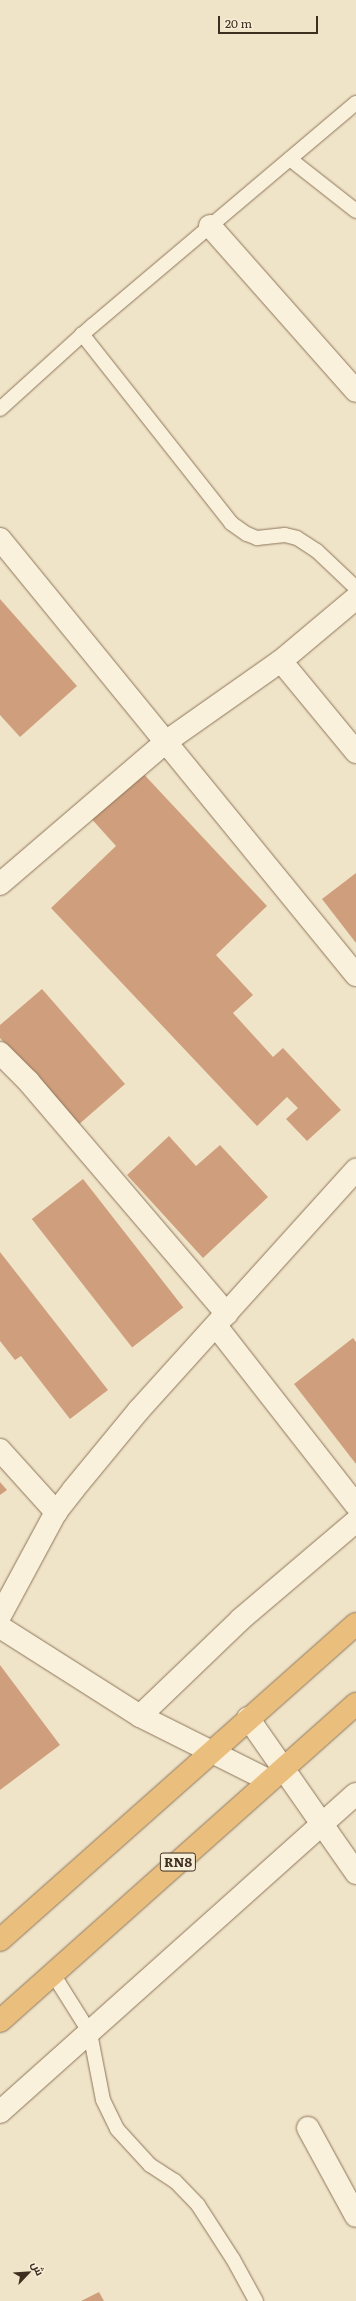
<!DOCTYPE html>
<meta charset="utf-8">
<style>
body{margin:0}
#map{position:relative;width:356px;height:2301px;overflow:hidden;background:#f0e4c8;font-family:Literata,Cairo,serif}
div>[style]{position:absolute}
.building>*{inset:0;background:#cf9f7d;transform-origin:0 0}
.roads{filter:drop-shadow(0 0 1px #8d765c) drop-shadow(0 0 1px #8d765c)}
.service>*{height:14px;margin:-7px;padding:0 7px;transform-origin:7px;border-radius:7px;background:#faf1dc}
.minor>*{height:22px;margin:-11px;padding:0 11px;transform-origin:11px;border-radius:11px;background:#faf1dc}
.trunk>*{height:22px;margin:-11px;padding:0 11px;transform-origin:11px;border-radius:11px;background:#eabe7c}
span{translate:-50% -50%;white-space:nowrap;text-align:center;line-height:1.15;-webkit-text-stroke:3px #f7eed8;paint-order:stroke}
.shield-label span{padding:1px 3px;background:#f7eed8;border:1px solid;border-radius:3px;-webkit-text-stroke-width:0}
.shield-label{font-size:13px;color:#3d2e20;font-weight:700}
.north{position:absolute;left:8px;top:2253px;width:40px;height:40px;-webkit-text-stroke:3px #f7eed8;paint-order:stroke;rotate:65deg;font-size:11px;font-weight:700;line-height:16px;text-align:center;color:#3d2e20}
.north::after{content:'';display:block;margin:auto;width:14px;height:18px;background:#3d2e20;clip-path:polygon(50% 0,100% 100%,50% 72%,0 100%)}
.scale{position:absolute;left:218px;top:16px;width:100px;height:18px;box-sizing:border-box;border:2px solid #3d2e20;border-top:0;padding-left:5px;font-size:12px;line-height:14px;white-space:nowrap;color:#3d2e20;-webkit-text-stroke:3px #f7eed8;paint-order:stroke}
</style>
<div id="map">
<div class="building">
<div style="clip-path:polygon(0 599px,77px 686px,20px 737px,0 715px)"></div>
<div style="clip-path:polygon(138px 768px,267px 906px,216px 955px,253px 995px,233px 1013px,273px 1057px,283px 1048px,341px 1110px,307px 1141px,286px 1119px,298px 1108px,287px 1097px,257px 1126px,51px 908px,116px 846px,88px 815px)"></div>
<div style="clip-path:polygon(356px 873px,356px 943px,322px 899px)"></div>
<div style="clip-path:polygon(42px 989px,125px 1084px,77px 1126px,0 1038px,0 1025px)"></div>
<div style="clip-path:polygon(169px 1136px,196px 1166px,220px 1145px,268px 1197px,203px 1258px,127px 1175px)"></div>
<div style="left:83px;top:1179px;width:163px;height:65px;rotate:52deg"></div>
<div style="clip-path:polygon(0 1252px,108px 1390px,70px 1419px,21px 1356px,15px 1360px,0 1341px)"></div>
<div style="clip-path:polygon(353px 1338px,356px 1342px,356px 1464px,294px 1384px)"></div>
<div style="clip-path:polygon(0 1482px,7px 1490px,0 1495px)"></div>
<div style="clip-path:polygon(0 1665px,60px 1745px,0 1790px)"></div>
<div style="clip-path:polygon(99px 2292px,104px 2301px,81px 2301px)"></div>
</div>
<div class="roads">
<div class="service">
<div style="left:290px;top:159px;width:84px;rotate:38.2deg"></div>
<div style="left:82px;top:334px;width:241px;rotate:51.7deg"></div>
<div style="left:231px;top:523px;width:19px;rotate:35deg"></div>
<div style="left:247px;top:534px;width:11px;rotate:22deg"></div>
<div style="left:257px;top:538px;width:28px;rotate:-6deg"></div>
<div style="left:285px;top:535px;width:12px;rotate:14deg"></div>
<div style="left:297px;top:538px;width:24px;rotate:33deg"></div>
<div style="left:317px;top:551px;width:54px;rotate:43.5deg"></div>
<div style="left:0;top:409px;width:124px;rotate:-42.1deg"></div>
<div style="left:92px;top:326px;width:346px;rotate:-40.2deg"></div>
<div style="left:53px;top:1974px;width:70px;rotate:57.9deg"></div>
<div style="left:90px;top:2033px;width:68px;rotate:79deg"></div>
<div style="left:103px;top:2100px;width:32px;rotate:64deg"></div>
<div style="left:117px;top:2129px;width:49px;rotate:47.5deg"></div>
<div style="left:150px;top:2165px;width:30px;rotate:33deg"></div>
<div style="left:175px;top:2181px;width:33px;rotate:46deg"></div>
<div style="left:198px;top:2205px;width:64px;rotate:57.1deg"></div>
<div style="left:233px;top:2259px;width:48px;rotate:61.3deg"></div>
</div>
<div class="minor">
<div style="left:210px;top:226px;width:220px;rotate:48.5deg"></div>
<div style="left:0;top:539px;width:563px;rotate:50.77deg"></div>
<div style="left:281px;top:661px;width:118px;rotate:50.5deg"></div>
<div style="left:0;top:884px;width:220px;rotate:-40.6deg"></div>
<div style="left:167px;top:741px;width:139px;rotate:-35.1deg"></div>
<div style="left:281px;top:661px;width:98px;rotate:-40deg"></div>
<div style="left:0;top:1053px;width:40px;rotate:45deg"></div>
<div style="left:28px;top:1081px;width:306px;rotate:49.5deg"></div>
<div style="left:216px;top:1326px;width:227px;rotate:52deg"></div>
<div style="left:0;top:1450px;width:84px;rotate:47.9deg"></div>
<div style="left:0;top:1616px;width:118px;rotate:-61.7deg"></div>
<div style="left:56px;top:1512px;width:28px;rotate:-52deg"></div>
<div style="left:73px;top:1490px;width:104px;rotate:-50.5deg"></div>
<div style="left:139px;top:1410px;width:324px;rotate:-47.9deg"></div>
<div style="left:0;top:1627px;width:166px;rotate:32.4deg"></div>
<div style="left:140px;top:1716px;width:143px;rotate:26.6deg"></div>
<div style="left:140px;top:1716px;width:140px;rotate:-43.8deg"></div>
<div style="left:241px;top:1619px;width:151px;rotate:-40.4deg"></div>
<div style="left:248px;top:1718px;width:189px;rotate:55.1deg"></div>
<div style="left:0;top:2112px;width:477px;rotate:-41.8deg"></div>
<div style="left:308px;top:2128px;width:100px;rotate:61.4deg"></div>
</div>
<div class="trunk">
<div style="left:0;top:1940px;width:476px;rotate:-41.6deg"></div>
<div style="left:0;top:2021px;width:477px;rotate:-41.7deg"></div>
</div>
</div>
<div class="shield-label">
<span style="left:178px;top:1862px">RN8</span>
</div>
<div class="north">ش</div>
<div class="scale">20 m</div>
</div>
